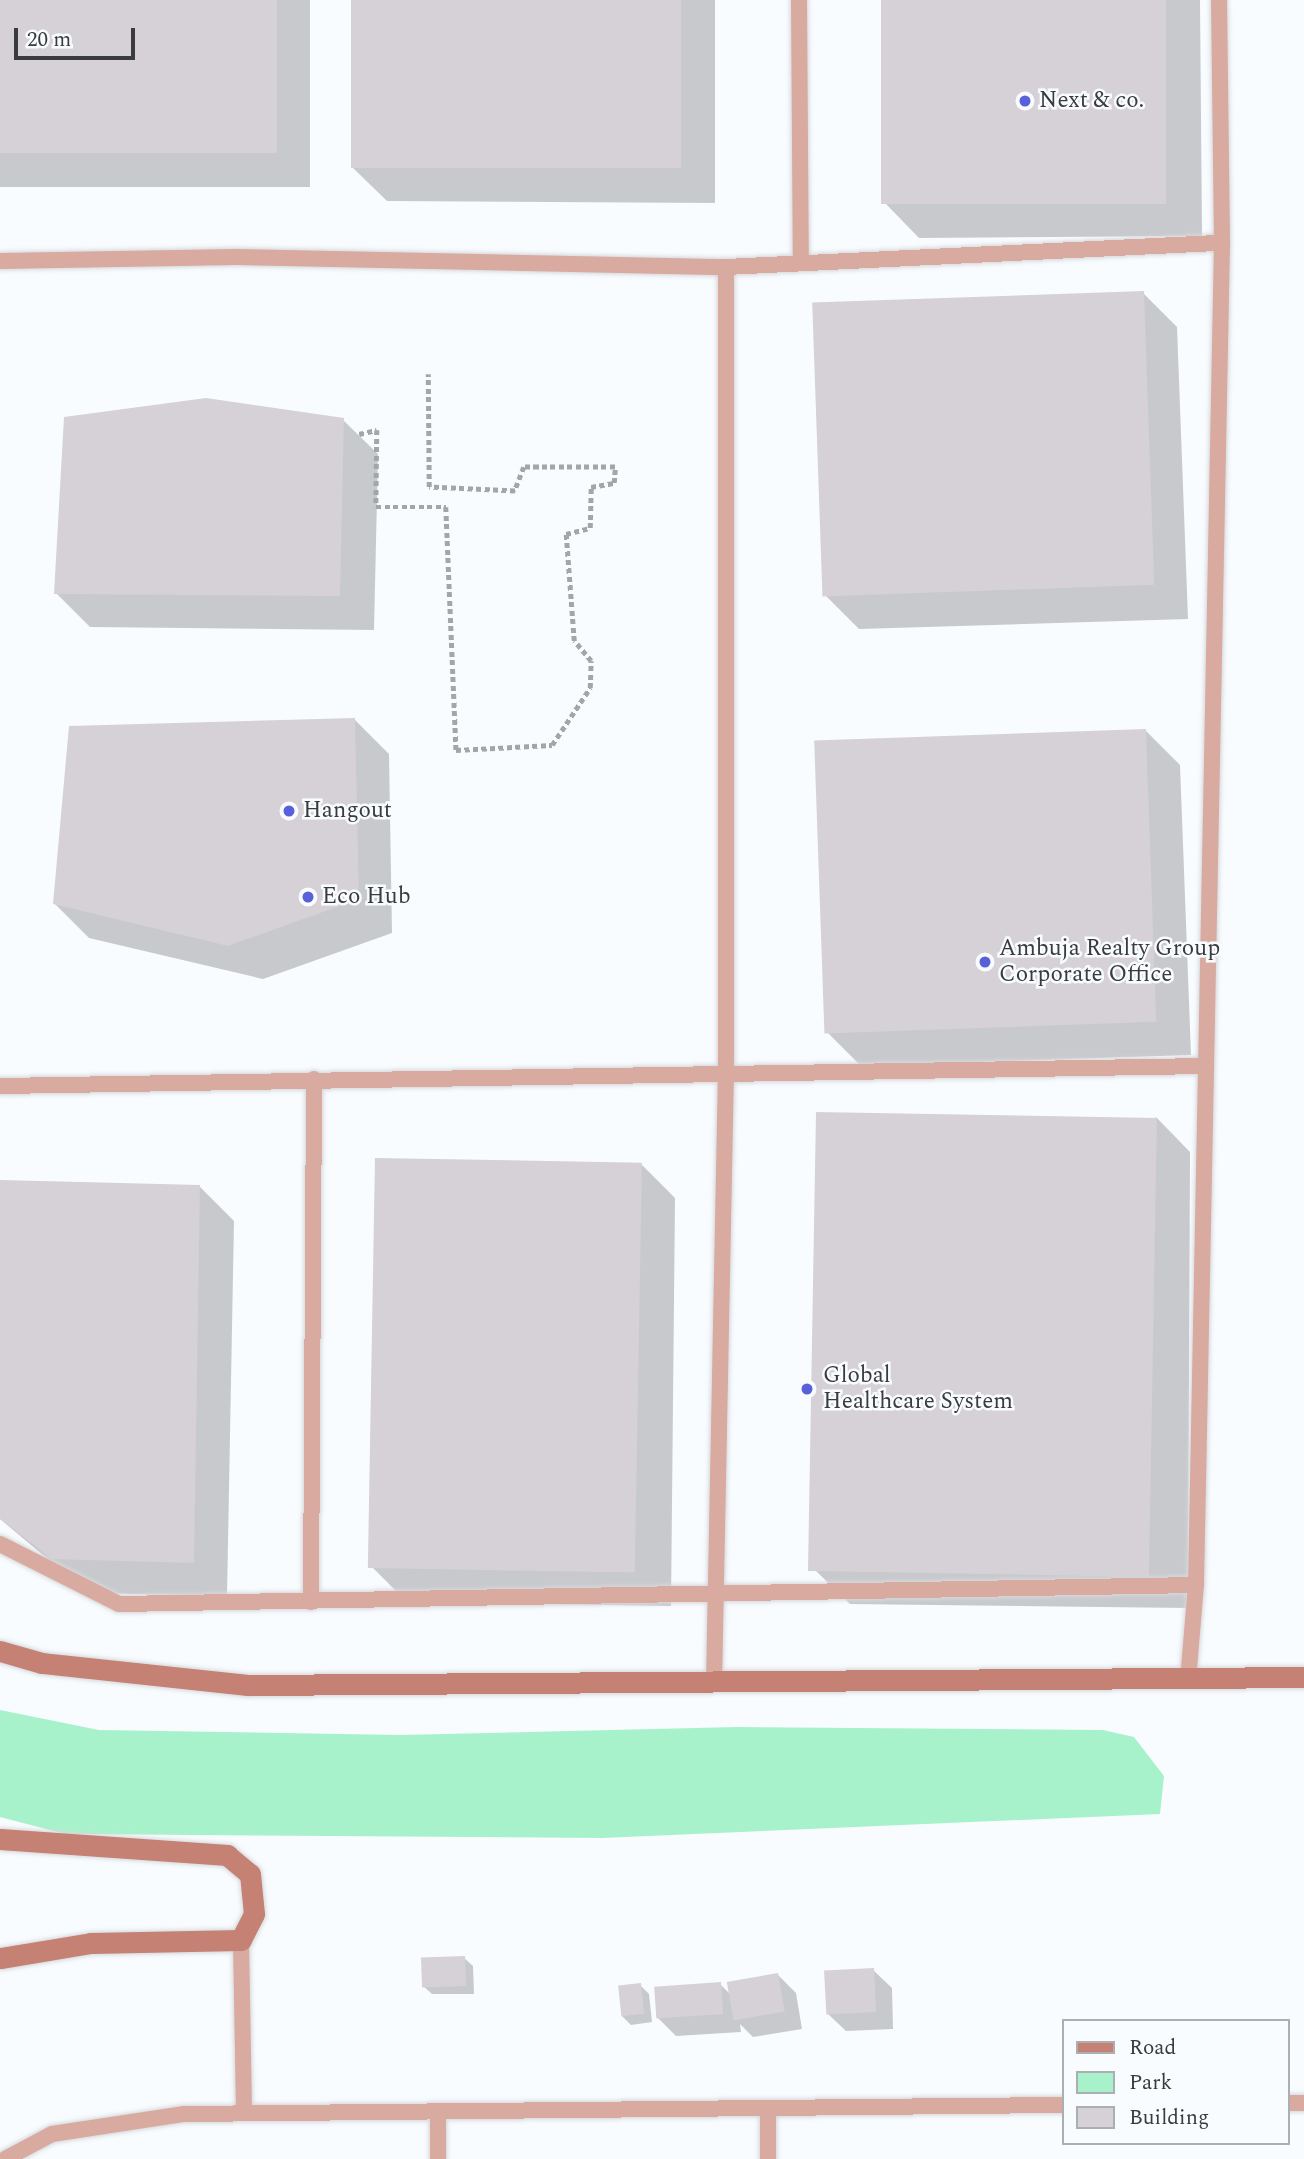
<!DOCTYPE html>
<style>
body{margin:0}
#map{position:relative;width:1304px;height:2159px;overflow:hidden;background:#f9fcff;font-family:Spectral,serif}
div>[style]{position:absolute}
.green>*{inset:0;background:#a8f2cb}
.shadow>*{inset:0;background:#0003;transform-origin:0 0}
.building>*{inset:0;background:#d5d1d6;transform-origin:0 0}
.path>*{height:4.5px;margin-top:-2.25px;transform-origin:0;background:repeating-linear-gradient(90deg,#a3a6a8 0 5px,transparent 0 8.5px)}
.roads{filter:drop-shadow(0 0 2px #d6d9dc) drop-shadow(0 0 2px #d6d9dc)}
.lane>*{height:16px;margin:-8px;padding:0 8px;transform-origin:8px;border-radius:8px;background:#d9aaa0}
.secondary>*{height:21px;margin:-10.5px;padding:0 10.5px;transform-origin:10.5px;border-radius:10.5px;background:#c58173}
.dots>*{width:19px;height:19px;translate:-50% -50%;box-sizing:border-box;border:4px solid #f9fcff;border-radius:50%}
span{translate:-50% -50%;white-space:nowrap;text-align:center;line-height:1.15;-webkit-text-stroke:5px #f9fcff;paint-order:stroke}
.poi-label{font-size:23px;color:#393b3d}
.left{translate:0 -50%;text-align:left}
.legend{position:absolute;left:1062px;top:2019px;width:228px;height:126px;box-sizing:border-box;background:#f9fcff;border:2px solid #acafb1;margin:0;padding:9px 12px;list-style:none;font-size:21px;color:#393b3d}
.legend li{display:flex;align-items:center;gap:14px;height:35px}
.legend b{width:35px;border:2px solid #acafb1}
.scale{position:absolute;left:14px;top:28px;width:121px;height:32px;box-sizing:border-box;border:4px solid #393b3d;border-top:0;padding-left:9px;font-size:21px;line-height:24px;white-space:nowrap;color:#393b3d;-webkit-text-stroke:5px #f9fcff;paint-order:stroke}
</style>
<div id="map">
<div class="green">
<div style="clip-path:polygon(0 1710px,99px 1730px,400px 1735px,736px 1727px,1103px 1730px,1134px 1737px,1164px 1776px,1160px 1814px,602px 1838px,65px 1834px,0 1817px)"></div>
</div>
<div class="shadow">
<div style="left:0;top:0;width:310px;height:187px"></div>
<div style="clip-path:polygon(353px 0,715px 0,715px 203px,387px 201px,352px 167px)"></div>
<div style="clip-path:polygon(883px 0,1200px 0,1202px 236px,919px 238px,885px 203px)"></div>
<div style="clip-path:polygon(1143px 293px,1177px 327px,1188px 619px,859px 629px,824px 594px)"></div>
<div style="clip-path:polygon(343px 420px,378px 454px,374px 630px,90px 627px,56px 593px)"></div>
<div style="clip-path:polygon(354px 719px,389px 754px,392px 933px,263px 979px,89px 938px,55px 904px)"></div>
<div style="clip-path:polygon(1145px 730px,1180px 765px,1191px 1055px,861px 1066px,827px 1032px)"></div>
<div style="clip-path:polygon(1156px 1117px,1190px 1152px,1188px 1608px,850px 1604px,815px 1570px)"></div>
<div style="clip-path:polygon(641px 1164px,675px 1198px,671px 1606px,407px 1602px,372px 1567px)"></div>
<div style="clip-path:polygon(0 1182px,199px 1186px,234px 1221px,227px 1596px,88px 1593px,0 1519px)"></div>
<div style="clip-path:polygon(464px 1958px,473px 1966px,474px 1994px,432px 1994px,423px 1986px)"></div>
<div style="clip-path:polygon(873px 1970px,892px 1988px,893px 2029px,846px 2031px,827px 2013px)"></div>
<div style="clip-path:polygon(778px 1975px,796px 1993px,802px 2029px,753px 2037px,740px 2024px,741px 2032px,676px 2036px,658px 2018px,720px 1984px,731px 1995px)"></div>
<div style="clip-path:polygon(640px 1985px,649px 1994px,652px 2022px,631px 2025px,622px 2016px)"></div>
</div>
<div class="building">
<div style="left:0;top:0;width:277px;height:153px"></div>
<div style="left:351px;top:0;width:330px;height:168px"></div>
<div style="left:881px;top:0;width:285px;height:204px"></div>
<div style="left:1144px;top:291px;width:294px;height:332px;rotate:88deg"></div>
<div style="clip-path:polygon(206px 398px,344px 418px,340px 596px,54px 594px,64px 417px)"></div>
<div style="clip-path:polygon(355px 718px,359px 899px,228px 946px,53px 904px,69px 726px)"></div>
<div style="left:1146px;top:729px;width:293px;height:332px;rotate:88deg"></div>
<div style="left:816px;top:1112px;width:341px;height:459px;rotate:1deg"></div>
<div style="left:375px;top:1158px;width:267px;height:410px;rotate:1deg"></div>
<div style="clip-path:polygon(0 1180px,200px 1185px,194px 1563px,52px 1559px,0 1519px)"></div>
<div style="left:465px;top:1956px;width:30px;height:44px;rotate:88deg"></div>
<div style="left:874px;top:1968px;width:44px;height:50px;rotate:87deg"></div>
<div style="left:778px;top:1973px;width:39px;height:52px;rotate:80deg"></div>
<div style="left:721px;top:1982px;width:32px;height:67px;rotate:86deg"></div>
<div style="left:641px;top:1983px;width:31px;height:23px;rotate:84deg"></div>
</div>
<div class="path">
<div style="left:359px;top:434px;width:18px;rotate:-13deg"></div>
<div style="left:377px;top:430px;width:77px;rotate:90.7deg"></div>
<div style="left:376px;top:507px;width:70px"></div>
<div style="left:446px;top:507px;width:243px;rotate:87.6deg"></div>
<div style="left:456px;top:750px;width:96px;rotate:-3deg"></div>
<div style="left:552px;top:745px;width:69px;rotate:-56.3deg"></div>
<div style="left:590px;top:688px;width:27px;rotate:-88deg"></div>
<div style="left:591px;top:661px;width:26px;rotate:-130deg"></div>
<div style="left:574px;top:641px;width:107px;rotate:-94.3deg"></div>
<div style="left:566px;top:534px;width:25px;rotate:-14deg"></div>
<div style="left:590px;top:528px;width:41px;rotate:-88.6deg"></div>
<div style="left:591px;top:487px;width:23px;rotate:-10deg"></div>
<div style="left:614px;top:483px;width:16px;rotate:-86deg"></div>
<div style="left:615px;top:467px;width:91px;rotate:180deg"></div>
<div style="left:524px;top:467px;width:26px;rotate:111deg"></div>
<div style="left:515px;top:491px;width:86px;rotate:-177.3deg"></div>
<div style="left:429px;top:487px;width:113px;rotate:-90.5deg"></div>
</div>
<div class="roads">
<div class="lane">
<div style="left:799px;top:0;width:263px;rotate:89.6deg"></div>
<div style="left:0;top:261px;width:236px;rotate:-1deg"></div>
<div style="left:236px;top:257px;width:490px;rotate:1.2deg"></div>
<div style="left:726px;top:267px;width:497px;rotate:-2.8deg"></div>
<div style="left:0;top:1086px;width:1206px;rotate:-0.95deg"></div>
<div style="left:0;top:1544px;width:133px;rotate:26.8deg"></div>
<div style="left:119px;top:1604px;width:1077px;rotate:-1.01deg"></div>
<div style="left:311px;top:1602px;width:523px;rotate:-89.67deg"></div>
<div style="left:1188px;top:1680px;width:95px;rotate:-85.2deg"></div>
<div style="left:1196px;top:1585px;width:1342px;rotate:-88.89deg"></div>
<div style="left:1222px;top:243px;width:243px;rotate:-90.7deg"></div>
<div style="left:714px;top:1684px;width:614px;rotate:-88.88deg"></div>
<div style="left:726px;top:1070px;width:803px;rotate:-90deg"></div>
<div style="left:241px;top:1940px;width:173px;rotate:89deg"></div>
<div style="left:1288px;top:2103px;width:16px"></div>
<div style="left:768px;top:2108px;width:51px;rotate:90deg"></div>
<div style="left:5px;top:2159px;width:53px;rotate:-28deg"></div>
<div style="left:52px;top:2134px;width:134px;rotate:-8.6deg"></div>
<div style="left:185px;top:2114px;width:879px;rotate:-0.59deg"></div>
<div style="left:438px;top:2159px;width:48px;rotate:-90deg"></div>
</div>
<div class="secondary">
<div style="left:0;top:1651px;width:44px;rotate:15.9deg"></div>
<div style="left:42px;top:1663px;width:206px;rotate:6.1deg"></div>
<div style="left:247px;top:1685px;width:1057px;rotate:-0.43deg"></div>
<div style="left:0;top:1839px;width:228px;rotate:4deg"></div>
<div style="left:227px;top:1855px;width:30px;rotate:40deg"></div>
<div style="left:250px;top:1874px;width:40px;rotate:84.3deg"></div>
<div style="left:254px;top:1914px;width:29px;rotate:117deg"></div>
<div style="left:241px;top:1940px;width:150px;rotate:178.9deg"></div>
<div style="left:91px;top:1943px;width:92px;rotate:170.6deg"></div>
</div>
</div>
<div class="dots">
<div style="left:1025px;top:101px;background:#5a61d8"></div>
<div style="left:289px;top:811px;background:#5a61d8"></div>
<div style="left:308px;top:897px;background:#5a61d8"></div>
<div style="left:985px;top:962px;background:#5a61d8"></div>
<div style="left:807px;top:1389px;background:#5a61d8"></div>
</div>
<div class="poi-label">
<span class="left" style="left:1039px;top:101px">Next &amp; co.</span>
<span class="left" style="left:303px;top:811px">Hangout</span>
<span class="left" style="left:322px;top:897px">Eco Hub</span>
<span class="left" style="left:999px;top:962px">Ambuja Realty Group<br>Corporate Office</span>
<span class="left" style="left:823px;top:1389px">Global<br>Healthcare System</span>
</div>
<ul class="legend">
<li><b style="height:9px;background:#c58173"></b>Road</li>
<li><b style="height:19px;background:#a8f2cb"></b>Park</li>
<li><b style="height:19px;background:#d5d1d6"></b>Building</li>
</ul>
<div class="scale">20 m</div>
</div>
